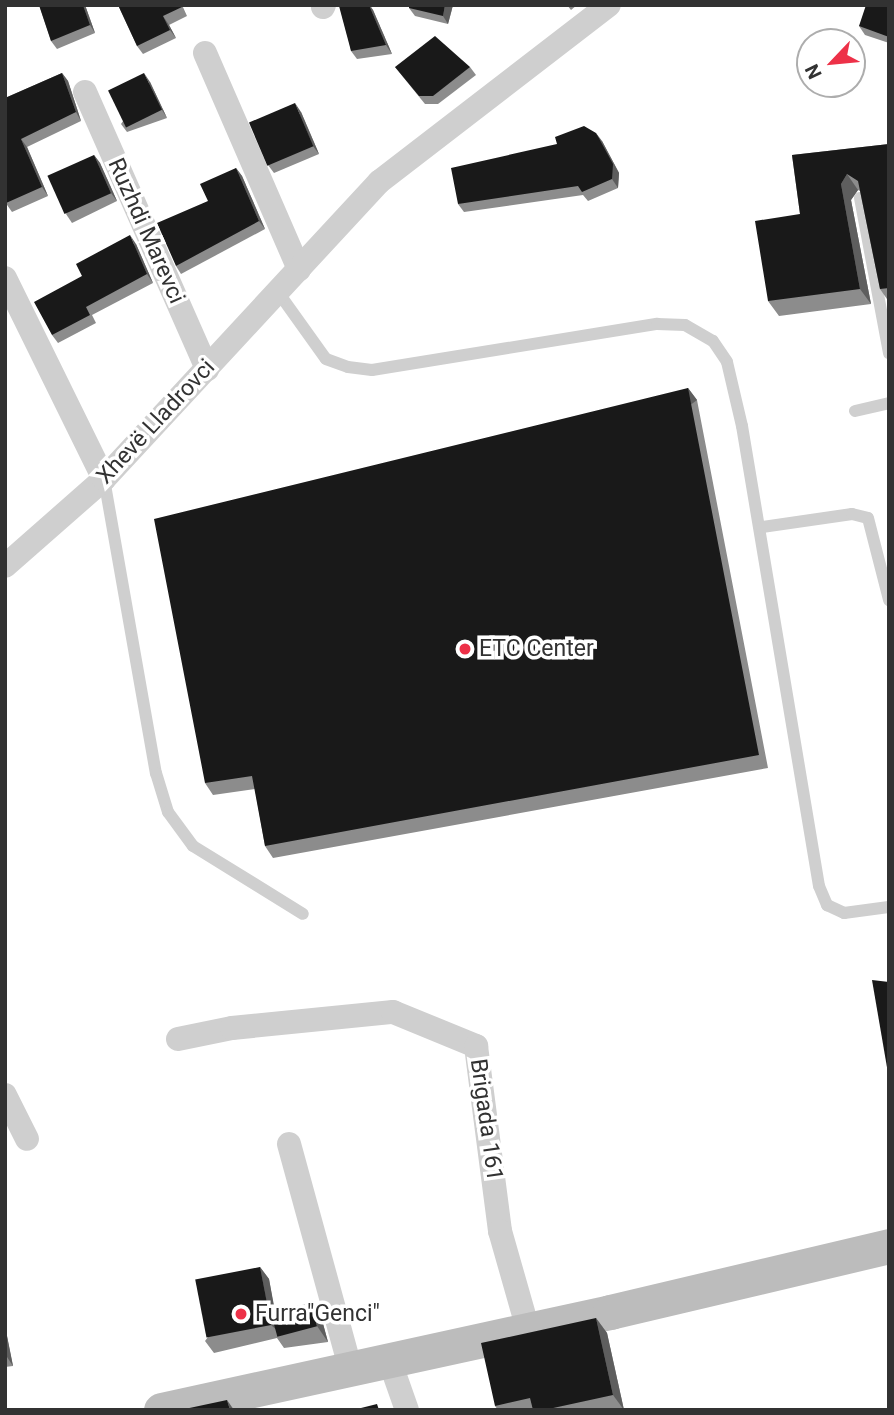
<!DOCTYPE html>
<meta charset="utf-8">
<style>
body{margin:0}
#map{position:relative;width:894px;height:1415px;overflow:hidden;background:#fff;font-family:Roboto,sans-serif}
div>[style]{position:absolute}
.lane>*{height:12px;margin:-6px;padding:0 6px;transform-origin:6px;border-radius:6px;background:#cfcfcf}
.street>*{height:24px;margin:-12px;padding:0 12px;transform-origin:12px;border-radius:12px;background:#cfcfcf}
.secondary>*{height:35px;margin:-17.5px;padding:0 17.5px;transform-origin:17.5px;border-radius:17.5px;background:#bcbcbc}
.wall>*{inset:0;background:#8c8c8c}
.shaded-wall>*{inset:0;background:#5e5e5e;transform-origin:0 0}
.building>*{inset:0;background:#191919;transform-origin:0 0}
.dots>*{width:19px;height:19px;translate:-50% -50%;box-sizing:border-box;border:4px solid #fff;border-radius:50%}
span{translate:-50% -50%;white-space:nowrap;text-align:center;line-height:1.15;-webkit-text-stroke:7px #fff;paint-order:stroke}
.street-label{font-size:23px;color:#323232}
.poi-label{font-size:23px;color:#323232}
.left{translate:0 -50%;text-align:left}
.frame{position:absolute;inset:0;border:7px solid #323232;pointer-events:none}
.north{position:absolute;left:796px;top:28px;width:70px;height:70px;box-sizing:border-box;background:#fff;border:2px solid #adadad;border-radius:50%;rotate:244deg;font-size:19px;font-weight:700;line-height:28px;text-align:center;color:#323232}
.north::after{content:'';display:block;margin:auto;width:24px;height:32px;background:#ed3148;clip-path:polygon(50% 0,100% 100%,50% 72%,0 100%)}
</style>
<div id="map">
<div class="lane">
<div style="left:860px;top:198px;width:158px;rotate:79.4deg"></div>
<div style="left:278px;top:292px;width:82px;rotate:54.4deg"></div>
<div style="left:326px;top:359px;width:23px;rotate:20deg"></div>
<div style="left:348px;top:367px;width:24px;rotate:7deg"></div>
<div style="left:372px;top:370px;width:289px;rotate:-9.2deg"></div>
<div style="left:657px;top:324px;width:28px;rotate:2deg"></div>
<div style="left:685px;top:325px;width:32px;rotate:30deg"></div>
<div style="left:713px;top:341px;width:25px;rotate:56deg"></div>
<div style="left:727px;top:362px;width:66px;rotate:76.8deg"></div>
<div style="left:742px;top:426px;width:466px;rotate:80.5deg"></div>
<div style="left:819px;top:886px;width:21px;rotate:67deg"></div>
<div style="left:827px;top:905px;width:19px;rotate:25deg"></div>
<div style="left:844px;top:913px;width:45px;rotate:-7.6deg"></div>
<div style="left:855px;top:411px;width:35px;rotate:-13deg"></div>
<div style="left:104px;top:479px;width:299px;rotate:80deg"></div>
<div style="left:156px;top:773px;width:41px;rotate:72.9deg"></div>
<div style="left:168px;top:812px;width:42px;rotate:53.7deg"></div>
<div style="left:193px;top:846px;width:129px;rotate:31.7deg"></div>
<div style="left:762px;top:527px;width:91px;rotate:-8.2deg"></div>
<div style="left:852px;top:514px;width:16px;rotate:14deg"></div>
<div style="left:868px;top:518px;width:85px;rotate:75.6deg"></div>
</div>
<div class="street">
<div style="left:323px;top:7px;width:2px;rotate:-63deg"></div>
<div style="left:205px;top:53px;width:236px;rotate:66.5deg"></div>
<div style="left:85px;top:92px;width:303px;rotate:66.2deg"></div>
<div style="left:5px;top:278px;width:224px;rotate:63.8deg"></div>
<div style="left:5px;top:566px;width:132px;rotate:-41.3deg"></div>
<div style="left:104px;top:479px;width:405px;rotate:-47.2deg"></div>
<div style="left:379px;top:182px;width:290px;rotate:-37.6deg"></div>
<div style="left:178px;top:1039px;width:55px;rotate:-11.5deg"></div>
<div style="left:232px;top:1028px;width:162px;rotate:-5.7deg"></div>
<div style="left:393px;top:1012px;width:90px;rotate:22.3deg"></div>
<div style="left:476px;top:1046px;width:187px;rotate:82.6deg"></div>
<div style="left:500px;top:1231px;width:102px;rotate:74.1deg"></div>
<div style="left:5px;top:1095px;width:49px;rotate:63.4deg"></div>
<div style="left:289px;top:1144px;width:231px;rotate:74.7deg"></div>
<div style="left:389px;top:1359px;width:54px;rotate:70.6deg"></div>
</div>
<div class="secondary">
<div style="left:161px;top:1410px;width:460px;rotate:-12.3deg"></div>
<div style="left:610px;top:1312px;width:287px;rotate:-13.3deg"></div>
</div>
<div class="wall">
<div style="clip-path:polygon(39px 5px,85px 5px,95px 33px,57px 49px,51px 41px)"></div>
<div style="clip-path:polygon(118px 5px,182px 5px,187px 16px,169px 25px,176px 38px,143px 54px,137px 46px)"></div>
<div style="clip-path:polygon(345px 5px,370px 5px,373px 10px,392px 54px,357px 59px,351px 51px)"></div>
<div style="clip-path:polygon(453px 5px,448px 24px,415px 16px,409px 8px)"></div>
<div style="clip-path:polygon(567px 5px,577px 5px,571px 10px)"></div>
<div style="clip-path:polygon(889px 5px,889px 43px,865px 35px,859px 26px)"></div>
<div style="clip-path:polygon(395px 67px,470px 67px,476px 75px,438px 104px,425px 104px)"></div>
<div style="clip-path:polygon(62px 73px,68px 81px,81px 121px,27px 147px,48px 196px,12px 212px,5px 202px,5px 98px)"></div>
<div style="clip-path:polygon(150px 82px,167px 118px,127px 132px,121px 124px)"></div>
<div style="clip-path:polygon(301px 112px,319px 154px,274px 173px,268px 165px)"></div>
<div style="clip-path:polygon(602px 141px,619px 173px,618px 188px,588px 201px,583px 195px,464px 212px,458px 204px)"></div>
<div style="clip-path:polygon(889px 144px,889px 302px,880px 289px,860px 191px,858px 190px,851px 200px,871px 304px,779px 316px,768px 301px,800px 214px,792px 155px)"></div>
<div style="clip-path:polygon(94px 155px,100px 163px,117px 201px,72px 223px,66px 214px)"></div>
<div style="clip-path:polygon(236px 168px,242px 176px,265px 229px,181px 274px,176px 266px,208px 201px)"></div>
<div style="clip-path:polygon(136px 244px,153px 283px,92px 315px,96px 323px,58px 343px,52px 335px,82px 276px)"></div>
<div style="clip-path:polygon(688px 388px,697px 400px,768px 768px,273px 858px,265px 846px,255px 789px,213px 795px,205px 783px)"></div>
<div style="clip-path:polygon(260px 1267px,269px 1279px,274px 1308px,311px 1304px,322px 1320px,328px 1342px,284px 1348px,277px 1338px,214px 1353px,205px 1341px)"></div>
<div style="clip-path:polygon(596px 1318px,607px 1333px,624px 1410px,498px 1410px,495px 1406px)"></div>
<div style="clip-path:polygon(5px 1326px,13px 1366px,5px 1367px)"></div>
</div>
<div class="shaded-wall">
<div style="clip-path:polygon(83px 5px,85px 5px,95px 33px,90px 25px)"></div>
<div style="clip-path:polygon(369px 5px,373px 10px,392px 54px,386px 45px)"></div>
<div style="clip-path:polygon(445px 5px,453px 5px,448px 24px,443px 16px)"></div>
<div style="clip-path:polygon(163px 16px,169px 25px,176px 38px,170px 30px)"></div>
<div style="clip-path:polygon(62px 73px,68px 81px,81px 121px,76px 112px)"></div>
<div style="clip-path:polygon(144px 73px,150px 82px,167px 118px,162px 110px)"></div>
<div style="clip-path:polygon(295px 103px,301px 112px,319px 154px,313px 146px)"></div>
<div style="clip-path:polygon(596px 133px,602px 141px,619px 173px,618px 188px,612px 179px)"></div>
<div style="clip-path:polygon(21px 139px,27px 147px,48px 196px,42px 187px)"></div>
<div style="clip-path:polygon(94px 155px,100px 163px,117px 201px,111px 193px)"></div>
<div style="clip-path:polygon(236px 168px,242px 176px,265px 229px,259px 221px)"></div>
<div style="clip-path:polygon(847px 174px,858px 190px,851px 200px,871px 304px,860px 289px,841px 184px)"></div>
<div style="clip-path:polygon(130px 235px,136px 244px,153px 283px,147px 274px)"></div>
<div style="left:688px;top:388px;width:15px;height:374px;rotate:53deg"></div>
<div style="clip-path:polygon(260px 1267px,269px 1279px,279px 1332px,271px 1325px)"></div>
<div style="clip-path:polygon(311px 1304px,322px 1320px,328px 1342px,317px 1326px)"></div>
<div style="clip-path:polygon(596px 1318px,607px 1333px,624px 1410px,613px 1395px)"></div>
<div style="clip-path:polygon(5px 1326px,13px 1366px,5px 1354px)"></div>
<div style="clip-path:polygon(227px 1400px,234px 1410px,230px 1410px)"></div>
</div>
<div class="building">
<div style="clip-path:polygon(39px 5px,83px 5px,90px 25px,51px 41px)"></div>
<div style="clip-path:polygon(118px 5px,181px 5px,182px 7px,163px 16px,170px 30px,137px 46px)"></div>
<div style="clip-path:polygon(345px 5px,369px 5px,386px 45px,351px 51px,339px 6px)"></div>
<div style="clip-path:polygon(409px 5px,445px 5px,443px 16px,409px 8px)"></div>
<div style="clip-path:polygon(866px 5px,889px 5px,889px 37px,859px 26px)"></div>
<div style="clip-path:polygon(435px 36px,470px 67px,433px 96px,419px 96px,395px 67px)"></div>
<div style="clip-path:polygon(62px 73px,76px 112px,21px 139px,42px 187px,6px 203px,5px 98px)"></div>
<div style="left:144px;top:73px;width:41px;height:40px;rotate:64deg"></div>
<div style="left:295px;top:103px;width:47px;height:50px;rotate:67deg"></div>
<div style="clip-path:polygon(584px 126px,596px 133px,613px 164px,612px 179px,582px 192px,578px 186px,458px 204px,451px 168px,557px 144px,555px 137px)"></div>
<div style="clip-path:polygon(889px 144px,889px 288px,880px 289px,858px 181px,847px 174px,841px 184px,860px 289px,768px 301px,755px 221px,800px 214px,792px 155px)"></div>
<div style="left:94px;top:155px;width:42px;height:51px;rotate:66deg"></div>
<div style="clip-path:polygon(236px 168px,259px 221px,176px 266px,157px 223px,208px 201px,200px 184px)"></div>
<div style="clip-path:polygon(130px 235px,147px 274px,86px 307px,90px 315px,52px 335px,34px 302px,82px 276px,76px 264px)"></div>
<div style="clip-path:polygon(688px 388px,759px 755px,265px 846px,252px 776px,205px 783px,154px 519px)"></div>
<div style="clip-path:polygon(872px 980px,889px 982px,889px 1079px)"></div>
<div style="left:260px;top:1267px;width:59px;height:66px;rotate:79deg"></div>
<div style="left:311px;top:1304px;width:23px;height:41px;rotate:75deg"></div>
<div style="clip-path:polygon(596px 1318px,613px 1395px,544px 1410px,533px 1410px,530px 1398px,495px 1406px,481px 1343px)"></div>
<div style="clip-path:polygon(227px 1400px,230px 1410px,180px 1410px)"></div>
<div style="clip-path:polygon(377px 1404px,379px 1410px,353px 1410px)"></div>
</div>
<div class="dots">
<div style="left:465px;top:649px;background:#ed3148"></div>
<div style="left:241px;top:1314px;background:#ed3148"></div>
</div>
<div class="street-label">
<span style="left:146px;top:231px;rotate:66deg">Ruzhdi Marevci</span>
<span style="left:156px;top:422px;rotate:-47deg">Xhevë Lladrovci</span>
<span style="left:486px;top:1120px;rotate:82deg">Brigada 161</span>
</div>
<div class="poi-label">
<span class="left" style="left:479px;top:649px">ETC Center</span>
<span class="left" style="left:255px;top:1314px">Furra"Genci"</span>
</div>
<div class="frame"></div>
<div class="north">N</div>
</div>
